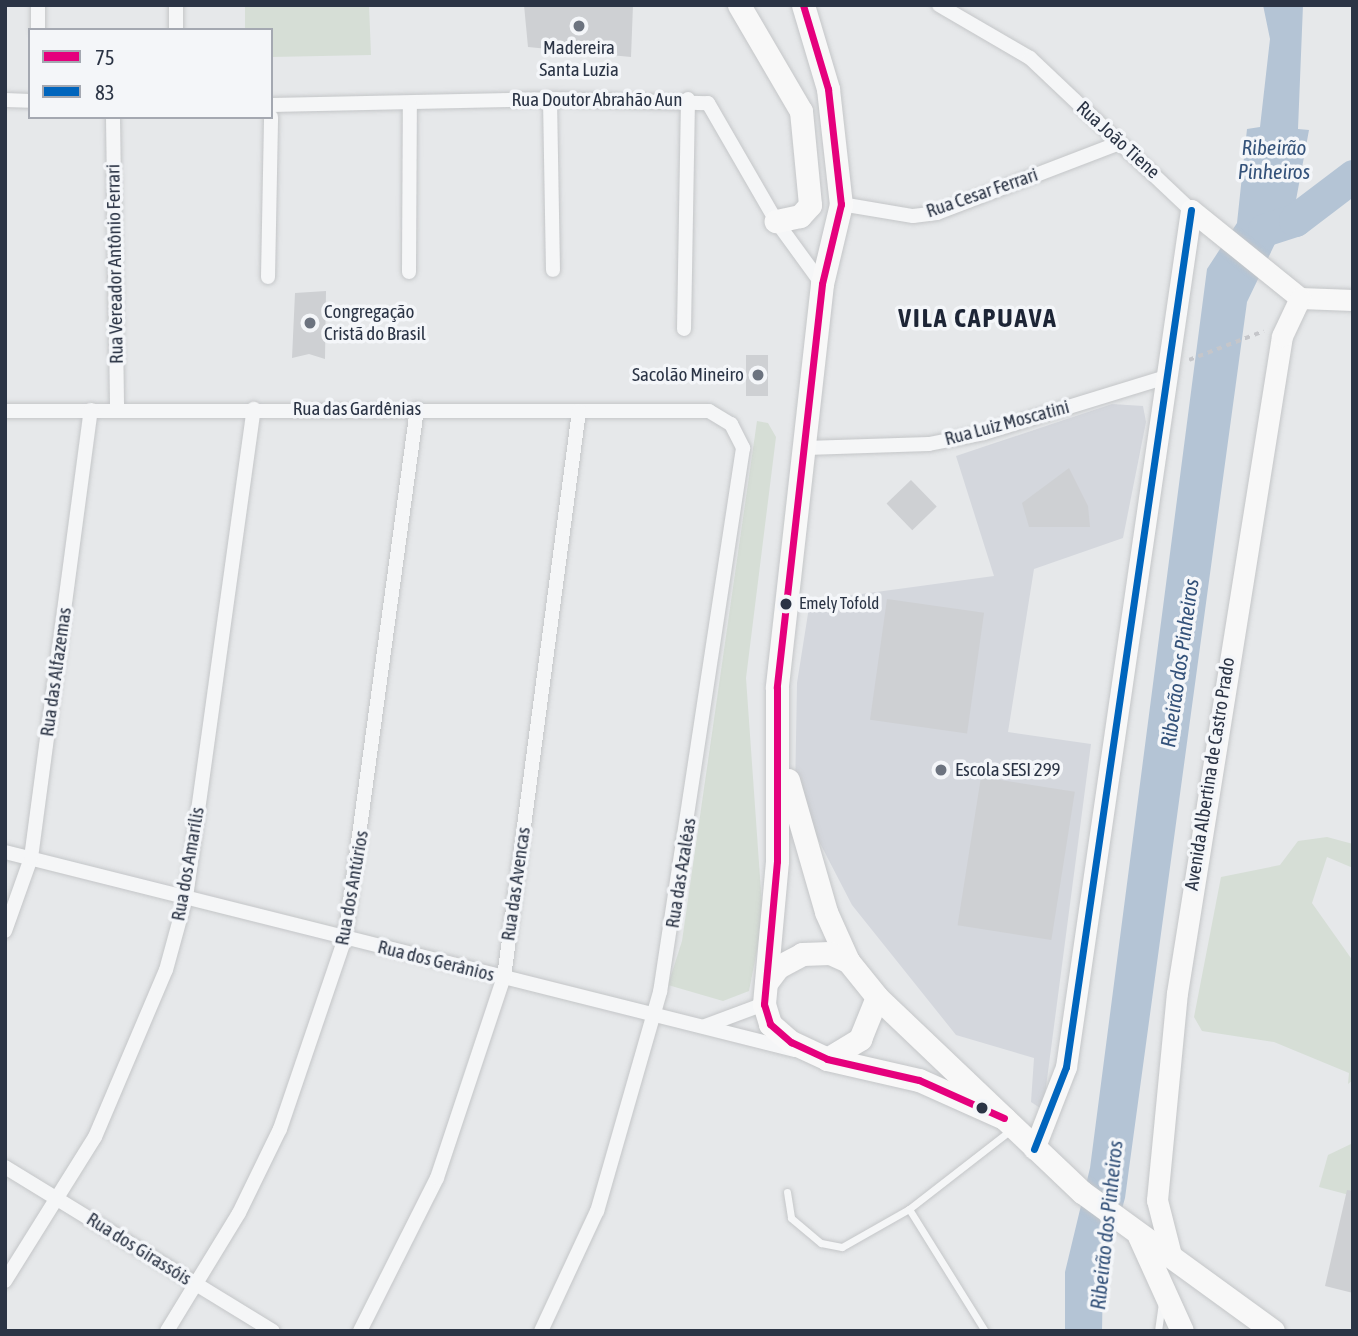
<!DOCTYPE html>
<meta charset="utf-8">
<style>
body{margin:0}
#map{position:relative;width:1358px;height:1336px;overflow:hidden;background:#e6e8ea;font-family:"Asap Condensed",sans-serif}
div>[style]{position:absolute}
.built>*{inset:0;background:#d4d7dd}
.green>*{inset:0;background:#d6ded6}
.water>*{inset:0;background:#b4c4d5}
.river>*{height:33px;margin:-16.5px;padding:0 16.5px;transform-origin:16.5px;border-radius:16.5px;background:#b4c4d5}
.building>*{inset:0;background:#ced0d3;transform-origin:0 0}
.path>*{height:3.5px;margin-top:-1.75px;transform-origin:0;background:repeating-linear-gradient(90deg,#c5c6ca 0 5px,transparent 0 10px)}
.roads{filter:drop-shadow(0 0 2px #c4c6c8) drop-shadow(0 0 2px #c4c6c8)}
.service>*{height:7px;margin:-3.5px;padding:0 3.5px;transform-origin:3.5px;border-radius:3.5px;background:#f5f6f7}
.minor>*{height:14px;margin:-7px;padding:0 7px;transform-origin:7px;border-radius:7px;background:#f5f6f7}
.secondary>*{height:21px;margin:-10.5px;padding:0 10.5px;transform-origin:10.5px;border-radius:10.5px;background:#f8f8f8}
.primary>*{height:23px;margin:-11.5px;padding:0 11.5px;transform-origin:11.5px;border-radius:11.5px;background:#f8f8f8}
.bus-1>*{height:7px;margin:-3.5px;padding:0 3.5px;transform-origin:3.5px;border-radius:3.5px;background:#e5007d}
.bus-2>*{height:7px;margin:-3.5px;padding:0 3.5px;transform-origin:3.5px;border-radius:3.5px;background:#0065bd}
.dots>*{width:19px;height:19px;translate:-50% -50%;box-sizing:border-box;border:4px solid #f4f6f9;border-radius:50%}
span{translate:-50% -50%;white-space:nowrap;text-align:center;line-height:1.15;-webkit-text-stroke:7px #f4f6f9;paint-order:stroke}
.bus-label{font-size:17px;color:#2b3445}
.left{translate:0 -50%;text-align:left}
.poi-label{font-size:19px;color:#2b3445}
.right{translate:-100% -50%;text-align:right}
.street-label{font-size:19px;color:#2b3445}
.water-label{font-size:21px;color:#34527a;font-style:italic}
.district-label{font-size:26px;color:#1d2536;font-weight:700;letter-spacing:2px}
.frame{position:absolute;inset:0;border:7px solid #2b3445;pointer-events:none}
.legend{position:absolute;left:28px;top:28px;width:245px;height:91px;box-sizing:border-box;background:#f4f6f9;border:2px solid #a4a8b1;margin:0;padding:9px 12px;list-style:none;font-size:21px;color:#2b3445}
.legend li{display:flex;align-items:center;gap:14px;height:35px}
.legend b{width:35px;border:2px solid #a4a8b1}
</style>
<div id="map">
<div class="built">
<div style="clip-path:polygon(1112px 404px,1143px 406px,1146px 422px,1123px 538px,1034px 569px,1008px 732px,1091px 744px,1043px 1110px,1031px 1102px,1034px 1058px,956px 1035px,852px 905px,795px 795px,797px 683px,810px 601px,994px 576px,956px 456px)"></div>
</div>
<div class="green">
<div style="clip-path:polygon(245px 5px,369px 5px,371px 55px,271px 57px,271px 30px,245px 30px)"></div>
<div style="clip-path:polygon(757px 421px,768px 423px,776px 437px,746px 678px,763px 920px,749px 991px,723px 1001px,668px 985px,682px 941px)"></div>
<div style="clip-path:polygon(1327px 837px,1353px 844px,1353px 868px,1327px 857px,1312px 903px,1353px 961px,1353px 1080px,1348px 1084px,1349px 1073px,1274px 1042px,1202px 1031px,1194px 1017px,1221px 877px,1280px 865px,1298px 841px)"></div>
<div style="clip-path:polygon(1353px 1143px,1353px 1196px,1319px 1187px,1328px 1155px)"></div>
</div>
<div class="water">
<div style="clip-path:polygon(1263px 5px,1303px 5px,1298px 129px,1309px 130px,1296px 200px,1247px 302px,1125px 1198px,1103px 1278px,1102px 1331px,1065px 1331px,1065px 1272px,1090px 1168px,1207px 269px,1237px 223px,1247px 129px,1260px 127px,1270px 39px)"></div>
</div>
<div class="river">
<div style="left:1264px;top:230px;width:33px;rotate:-18deg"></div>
<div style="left:1295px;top:220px;width:73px;rotate:-37.2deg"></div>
</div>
<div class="building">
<div style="clip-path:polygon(524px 5px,633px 5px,631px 57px,528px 47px)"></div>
<div style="clip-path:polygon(326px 291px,325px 359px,309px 354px,292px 358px,295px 293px)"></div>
<div style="left:746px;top:355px;width:22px;height:41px"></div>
<div style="clip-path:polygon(1069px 468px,1088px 506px,1090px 527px,1029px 527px,1022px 503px)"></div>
<div style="left:911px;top:480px;width:37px;height:34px;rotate:46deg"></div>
<div style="left:887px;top:599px;width:98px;height:122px;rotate:8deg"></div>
<div style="left:981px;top:777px;width:95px;height:150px;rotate:9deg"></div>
<div style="clip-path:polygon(1347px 1190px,1353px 1191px,1353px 1293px,1325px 1286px)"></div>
</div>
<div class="path">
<div style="left:1189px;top:360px;width:80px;rotate:-21.1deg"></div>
</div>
<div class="roads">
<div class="service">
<div style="left:787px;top:1192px;width:26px;rotate:81deg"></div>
<div style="left:791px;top:1218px;width:39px;rotate:40deg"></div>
<div style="left:821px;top:1243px;width:21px;rotate:11deg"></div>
<div style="left:842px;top:1247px;width:77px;rotate:-29.6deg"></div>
<div style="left:909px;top:1209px;width:130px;rotate:-37.8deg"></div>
<div style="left:909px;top:1209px;width:144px;rotate:58.1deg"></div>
<div style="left:1158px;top:1331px;width:28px;rotate:-82deg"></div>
</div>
<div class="minor">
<div style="left:38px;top:5px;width:25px;rotate:90deg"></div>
<div style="left:939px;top:5px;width:105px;rotate:30.2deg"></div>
<div style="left:1030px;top:58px;width:221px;rotate:43.4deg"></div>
<div style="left:176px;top:30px;width:25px;rotate:-90deg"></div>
<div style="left:550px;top:99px;width:171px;rotate:89deg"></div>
<div style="left:5px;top:100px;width:25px;rotate:2deg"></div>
<div style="left:271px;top:105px;width:279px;rotate:-1.2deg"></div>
<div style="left:550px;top:99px;width:158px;rotate:1.5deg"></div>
<div style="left:708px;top:103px;width:136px;rotate:60deg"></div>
<div style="left:776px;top:221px;width:78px;rotate:53.9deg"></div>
<div style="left:113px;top:117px;width:293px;rotate:89.2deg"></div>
<div style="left:841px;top:204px;width:73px;rotate:9.5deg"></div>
<div style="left:913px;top:216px;width:24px;rotate:-7deg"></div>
<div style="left:937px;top:213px;width:195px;rotate:-21deg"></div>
<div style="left:409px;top:272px;width:168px;rotate:-89.7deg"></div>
<div style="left:268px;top:277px;width:160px;rotate:-88.9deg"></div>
<div style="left:684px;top:329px;width:230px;rotate:-89deg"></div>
<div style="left:5px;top:411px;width:704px"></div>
<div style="left:709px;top:411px;width:26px;rotate:31deg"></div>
<div style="left:731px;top:424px;width:27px;rotate:63deg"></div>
<div style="left:743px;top:448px;width:550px;rotate:98.67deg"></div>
<div style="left:660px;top:992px;width:228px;rotate:106deg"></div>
<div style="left:597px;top:1211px;width:132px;rotate:115deg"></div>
<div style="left:806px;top:448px;width:123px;rotate:-1.9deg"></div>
<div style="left:929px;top:444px;width:56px;rotate:-11.3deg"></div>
<div style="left:984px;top:433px;width:187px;rotate:-17.1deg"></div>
<div style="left:5px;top:852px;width:814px;rotate:14.07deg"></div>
<div style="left:5px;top:931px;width:77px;rotate:-70.4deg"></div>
<div style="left:31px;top:858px;width:452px;rotate:-82.4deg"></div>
<div style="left:705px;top:1026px;width:63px;rotate:-20.4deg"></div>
<div style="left:5px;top:1167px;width:314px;rotate:31.5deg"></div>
<div style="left:5px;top:1281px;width:170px;rotate:-58deg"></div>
<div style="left:95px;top:1137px;width:181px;rotate:-67deg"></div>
<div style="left:166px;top:970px;width:76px;rotate:-74.7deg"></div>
<div style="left:186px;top:897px;width:493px;rotate:-82.1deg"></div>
<div style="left:167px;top:1331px;width:138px;rotate:-58.6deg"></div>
<div style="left:239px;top:1213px;width:93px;rotate:-64deg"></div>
<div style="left:280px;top:1129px;width:202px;rotate:-71.2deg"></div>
<div style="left:345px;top:938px;width:534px;rotate:-82.25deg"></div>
<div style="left:360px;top:1331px;width:171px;rotate:-63.3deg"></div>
<div style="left:437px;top:1178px;width:212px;rotate:-71.6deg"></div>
<div style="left:504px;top:977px;width:571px;rotate:-82.45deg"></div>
</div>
<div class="secondary">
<div style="left:1191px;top:210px;width:140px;rotate:38.9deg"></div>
<div style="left:1300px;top:298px;width:53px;rotate:2.2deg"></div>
<div style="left:1034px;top:1149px;width:88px;rotate:-68.7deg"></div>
<div style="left:1066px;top:1067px;width:866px;rotate:-81.7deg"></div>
<div style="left:1171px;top:1255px;width:57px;rotate:-104.3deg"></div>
<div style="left:1157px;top:1200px;width:208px;rotate:-84.5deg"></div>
<div style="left:1177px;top:993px;width:665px;rotate:-80.92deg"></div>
<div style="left:1282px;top:336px;width:42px;rotate:-64.7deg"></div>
</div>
<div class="primary">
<div style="left:739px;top:5px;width:123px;rotate:59.7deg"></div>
<div style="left:801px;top:111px;width:94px;rotate:84.5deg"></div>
<div style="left:810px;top:205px;width:15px;rotate:132deg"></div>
<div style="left:800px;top:216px;width:25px;rotate:168deg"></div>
<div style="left:803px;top:5px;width:88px;rotate:73.4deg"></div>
<div style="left:828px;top:89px;width:116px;rotate:83.6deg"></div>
<div style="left:841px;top:204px;width:82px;rotate:103.4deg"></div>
<div style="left:822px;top:284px;width:406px;rotate:96.4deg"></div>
<div style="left:777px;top:688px;width:173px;rotate:90deg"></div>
<div style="left:777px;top:861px;width:144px;rotate:95.2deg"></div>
<div style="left:764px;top:1004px;width:21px;rotate:73deg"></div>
<div style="left:770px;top:1024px;width:28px;rotate:41deg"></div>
<div style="left:791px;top:1042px;width:40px;rotate:25deg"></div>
<div style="left:827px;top:1059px;width:94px;rotate:12.9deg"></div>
<div style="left:919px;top:1080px;width:93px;rotate:24.1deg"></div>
<div style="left:788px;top:780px;width:137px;rotate:73.9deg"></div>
<div style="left:826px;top:912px;width:54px;rotate:65.8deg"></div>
<div style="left:848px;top:961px;width:46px;rotate:51.1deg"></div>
<div style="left:877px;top:997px;width:283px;rotate:43.6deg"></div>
<div style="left:1082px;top:1192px;width:236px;rotate:36deg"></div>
<div style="left:766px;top:983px;width:20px;rotate:-53deg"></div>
<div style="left:778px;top:967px;width:27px;rotate:-28deg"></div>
<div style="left:802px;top:954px;width:28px;rotate:-2deg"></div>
<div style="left:830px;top:953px;width:20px;rotate:24deg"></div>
<div style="left:827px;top:1059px;width:39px;rotate:-31deg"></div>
<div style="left:860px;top:1039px;width:45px;rotate:-68deg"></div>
<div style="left:1139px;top:1236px;width:104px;rotate:65.6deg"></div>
</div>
</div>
<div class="bus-1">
<div style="left:803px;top:5px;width:88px;rotate:73.4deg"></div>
<div style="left:828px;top:89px;width:116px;rotate:83.6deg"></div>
<div style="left:841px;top:204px;width:82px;rotate:103.4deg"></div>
<div style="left:822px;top:284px;width:406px;rotate:96.4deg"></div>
<div style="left:777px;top:688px;width:173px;rotate:90deg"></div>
<div style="left:777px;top:861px;width:144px;rotate:95.2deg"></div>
<div style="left:764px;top:1004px;width:21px;rotate:73deg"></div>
<div style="left:770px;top:1024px;width:28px;rotate:41deg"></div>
<div style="left:791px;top:1042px;width:40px;rotate:25deg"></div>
<div style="left:827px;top:1059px;width:94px;rotate:12.9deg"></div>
<div style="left:919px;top:1080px;width:93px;rotate:24.1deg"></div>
</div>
<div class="bus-2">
<div style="left:1034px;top:1149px;width:88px;rotate:-68.7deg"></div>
<div style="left:1066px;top:1067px;width:866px;rotate:-81.7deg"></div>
</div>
<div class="dots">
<div style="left:579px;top:26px;background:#6c737f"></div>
<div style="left:310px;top:323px;background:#6c737f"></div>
<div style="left:758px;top:375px;background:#6c737f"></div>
<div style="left:786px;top:604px;background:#2b3445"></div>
<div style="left:941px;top:770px;background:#6c737f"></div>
<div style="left:982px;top:1108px;background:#2b3445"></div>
</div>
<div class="bus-label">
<span class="left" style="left:799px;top:604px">Emely Tofold</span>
</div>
<div class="poi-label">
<span style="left:579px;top:59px">Madereira<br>Santa Luzia</span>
<span class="left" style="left:324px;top:323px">Congregação<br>Cristã do Brasil</span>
<span class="right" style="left:744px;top:375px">Sacolão Mineiro</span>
<span class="left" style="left:955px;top:770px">Escola SESI 299</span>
</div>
<div class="street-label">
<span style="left:597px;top:100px">Rua Doutor Abrahão Aun</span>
<span style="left:1118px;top:140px;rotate:42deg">Rua João Tiene</span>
<span style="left:982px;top:193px;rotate:-19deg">Rua Cesar Ferrari</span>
<span style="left:115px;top:264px;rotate:-91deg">Rua Vereador Antônio Ferrari</span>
<span style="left:357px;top:409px">Rua das Gardênias</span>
<span style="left:1007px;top:423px;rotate:-15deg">Rua Luiz Moscatini</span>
<span style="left:56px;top:672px;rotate:-82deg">Rua das Alfazemas</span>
<span style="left:1210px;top:774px;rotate:-81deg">Avenida Albertina de Castro Prado</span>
<span style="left:188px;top:864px;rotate:-80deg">Rua dos Amarílis</span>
<span style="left:681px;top:873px;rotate:-81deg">Rua das Azaléas</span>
<span style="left:516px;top:884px;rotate:-82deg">Rua das Avencas</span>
<span style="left:352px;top:888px;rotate:-80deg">Rua dos Antúrios</span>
<span style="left:436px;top:961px;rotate:14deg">Rua dos Gerânios</span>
<span style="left:139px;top:1249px;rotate:32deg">Rua dos Girassóis</span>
</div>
<div class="water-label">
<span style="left:1274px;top:159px">Ribeirão<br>Pinheiros</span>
<span style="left:1179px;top:663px;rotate:-82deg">Ribeirão dos Pinheiros</span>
<span style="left:1106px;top:1225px;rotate:-84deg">Ribeirão dos Pinheiros</span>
</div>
<div class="district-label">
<span style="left:978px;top:319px">VILA CAPUAVA</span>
</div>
<div class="frame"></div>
<ul class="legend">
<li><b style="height:9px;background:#e5007d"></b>75</li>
<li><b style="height:9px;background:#0065bd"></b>83</li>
</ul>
</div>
